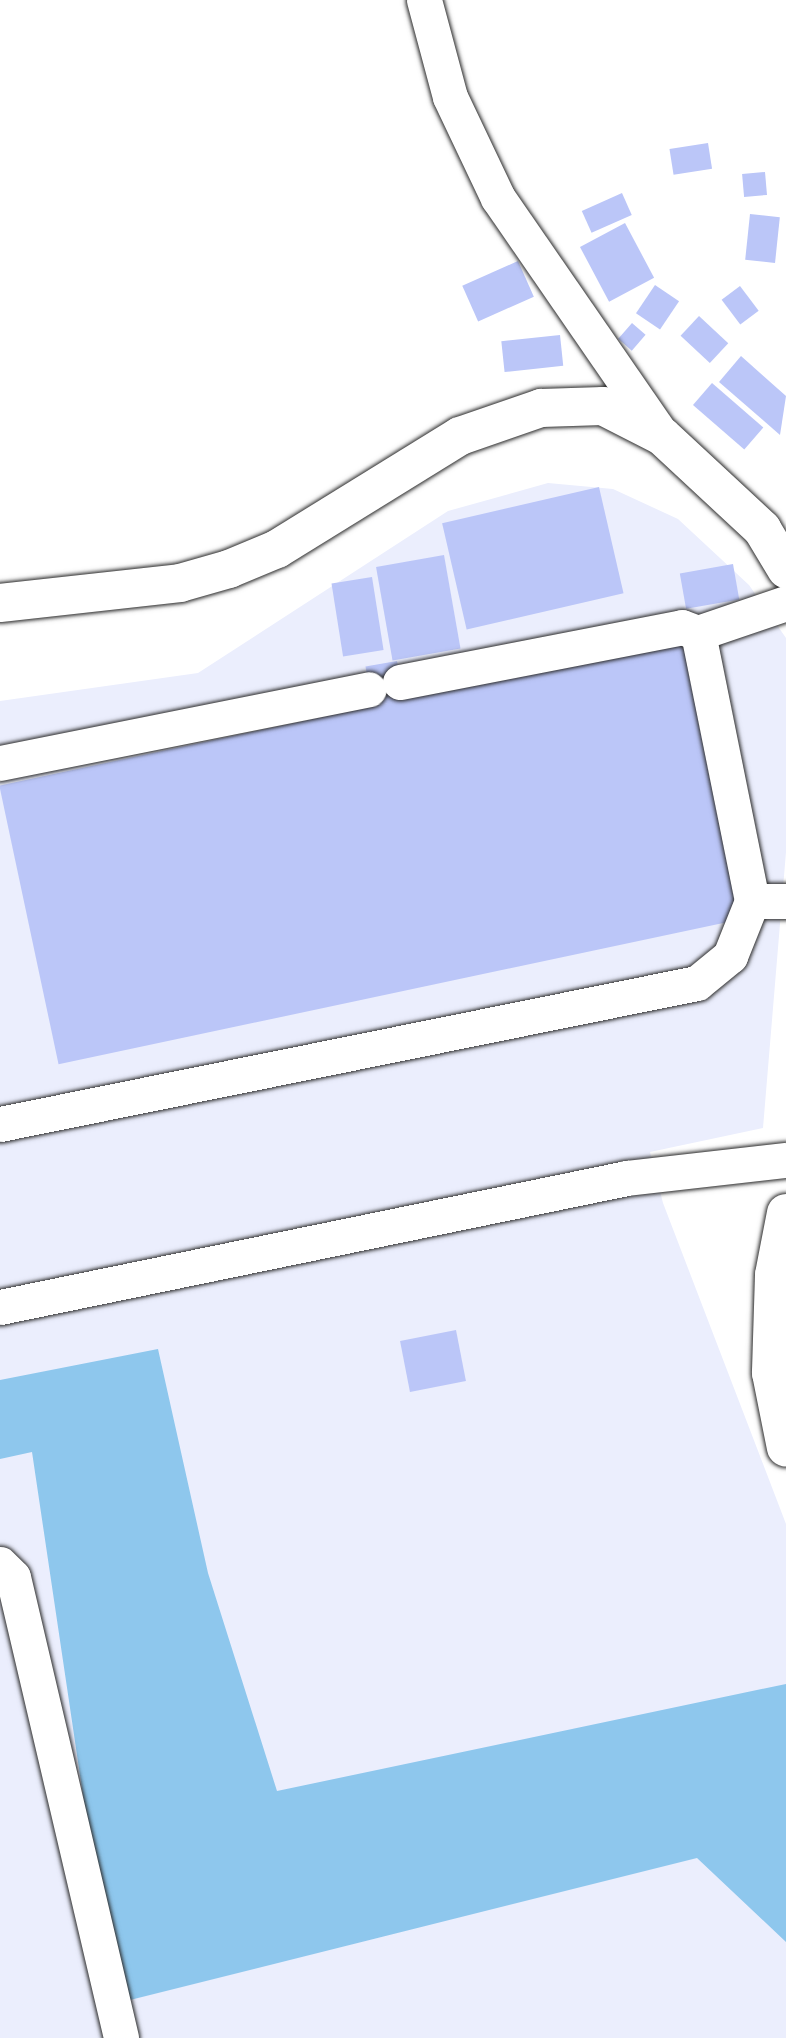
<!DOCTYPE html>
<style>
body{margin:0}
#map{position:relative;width:786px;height:2038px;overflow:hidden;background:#fff;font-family:Caveat,sans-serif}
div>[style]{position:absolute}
.built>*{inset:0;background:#ebeefd}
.water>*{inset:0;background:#8ec7ed}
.building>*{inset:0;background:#bbc6f8;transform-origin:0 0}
.roads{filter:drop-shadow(0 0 2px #2b2b2b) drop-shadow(0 0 2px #2b2b2b)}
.minor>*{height:35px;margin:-17.5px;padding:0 17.5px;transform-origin:17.5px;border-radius:17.5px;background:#fff}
.major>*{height:38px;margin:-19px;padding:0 19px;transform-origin:19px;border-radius:19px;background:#fff}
span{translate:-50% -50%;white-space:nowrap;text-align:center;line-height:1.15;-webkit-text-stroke:6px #fff;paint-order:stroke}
</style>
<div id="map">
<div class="built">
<div style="clip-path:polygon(548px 483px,613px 489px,678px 519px,749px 585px,786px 638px,786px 852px,763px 1128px,650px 1152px,663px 1203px,786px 1524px,786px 2038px,0 2038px,0 701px,198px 673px,448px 511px)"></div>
</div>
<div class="water">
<div style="clip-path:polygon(158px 1349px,208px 1573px,277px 1791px,786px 1684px,786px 1942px,697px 1858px,114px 2004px,32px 1452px,0 1459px,0 1380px)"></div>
</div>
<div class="building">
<div style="left:708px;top:143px;width:26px;height:39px;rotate:81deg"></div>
<div style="left:765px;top:172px;width:23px;height:23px;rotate:85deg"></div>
<div style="left:622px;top:193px;width:24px;height:44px;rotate:66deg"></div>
<div style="left:750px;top:214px;width:30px;height:46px;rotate:6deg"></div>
<div style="left:625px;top:223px;width:62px;height:51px;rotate:62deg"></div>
<div style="left:518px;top:261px;width:39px;height:61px;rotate:66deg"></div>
<div style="left:655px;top:285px;width:29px;height:34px;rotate:34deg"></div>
<div style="left:740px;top:286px;width:31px;height:23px;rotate:53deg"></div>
<div style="left:699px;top:316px;width:40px;height:27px;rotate:43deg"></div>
<div style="left:632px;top:323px;width:18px;height:21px;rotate:41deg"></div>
<div style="left:560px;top:335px;width:31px;height:59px;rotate:84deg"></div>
<div style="clip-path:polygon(741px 356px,786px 396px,780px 435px,719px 382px)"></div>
<div style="left:712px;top:383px;width:68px;height:29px;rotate:41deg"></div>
<div style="left:599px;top:487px;width:109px;height:161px;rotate:77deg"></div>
<div style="left:444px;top:555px;width:95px;height:69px;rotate:80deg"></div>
<div style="left:733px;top:564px;width:36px;height:54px;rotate:80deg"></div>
<div style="left:372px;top:577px;width:74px;height:41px;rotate:81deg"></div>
<div style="left:684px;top:640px;width:285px;height:700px;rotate:78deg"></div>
<div style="left:397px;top:661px;width:40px;height:32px;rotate:80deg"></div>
<div style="left:456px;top:1330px;width:52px;height:57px;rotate:79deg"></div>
</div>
<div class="roads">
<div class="minor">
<div style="left:424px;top:0;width:100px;rotate:75deg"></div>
<div style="left:450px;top:97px;width:112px;rotate:64.6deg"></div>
<div style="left:498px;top:198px;width:289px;rotate:55.4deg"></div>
<div style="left:698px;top:633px;width:93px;rotate:-18.8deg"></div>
<div style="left:400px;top:682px;width:287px;rotate:-11deg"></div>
<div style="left:682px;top:627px;width:17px;rotate:21deg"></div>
<div style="left:698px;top:633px;width:273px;rotate:78.6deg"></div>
<div style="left:0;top:763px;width:376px;rotate:-11.3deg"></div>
<div style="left:0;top:1124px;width:711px;rotate:-11.44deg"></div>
<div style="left:697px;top:983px;width:43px;rotate:-39.3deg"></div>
<div style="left:730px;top:956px;width:59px;rotate:-68.2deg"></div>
<div style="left:752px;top:901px;width:34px"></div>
<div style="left:0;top:1307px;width:640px;rotate:-11.63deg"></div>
<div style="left:627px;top:1178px;width:160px;rotate:-6.5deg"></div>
<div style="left:0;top:1564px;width:18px;rotate:45deg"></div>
<div style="left:13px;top:1577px;width:473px;rotate:76.8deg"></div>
</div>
<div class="major">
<div style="left:0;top:603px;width:181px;rotate:-6.3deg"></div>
<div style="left:180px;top:583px;width:51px;rotate:-15.9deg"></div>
<div style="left:229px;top:569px;width:52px;rotate:-22.6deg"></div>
<div style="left:277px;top:549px;width:215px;rotate:-31.7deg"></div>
<div style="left:460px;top:436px;width:86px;rotate:-19.1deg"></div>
<div style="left:541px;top:408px;width:62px;rotate:-1.8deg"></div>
<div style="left:603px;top:406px;width:66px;rotate:27deg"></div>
<div style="left:662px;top:436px;width:137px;rotate:42.9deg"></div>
<div style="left:762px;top:529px;width:47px;rotate:59deg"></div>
<div style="left:786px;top:1213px;width:63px;rotate:101deg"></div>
<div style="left:774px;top:1275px;width:98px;rotate:91.8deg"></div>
<div style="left:771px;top:1373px;width:76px;rotate:78.7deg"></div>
</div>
</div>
</div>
